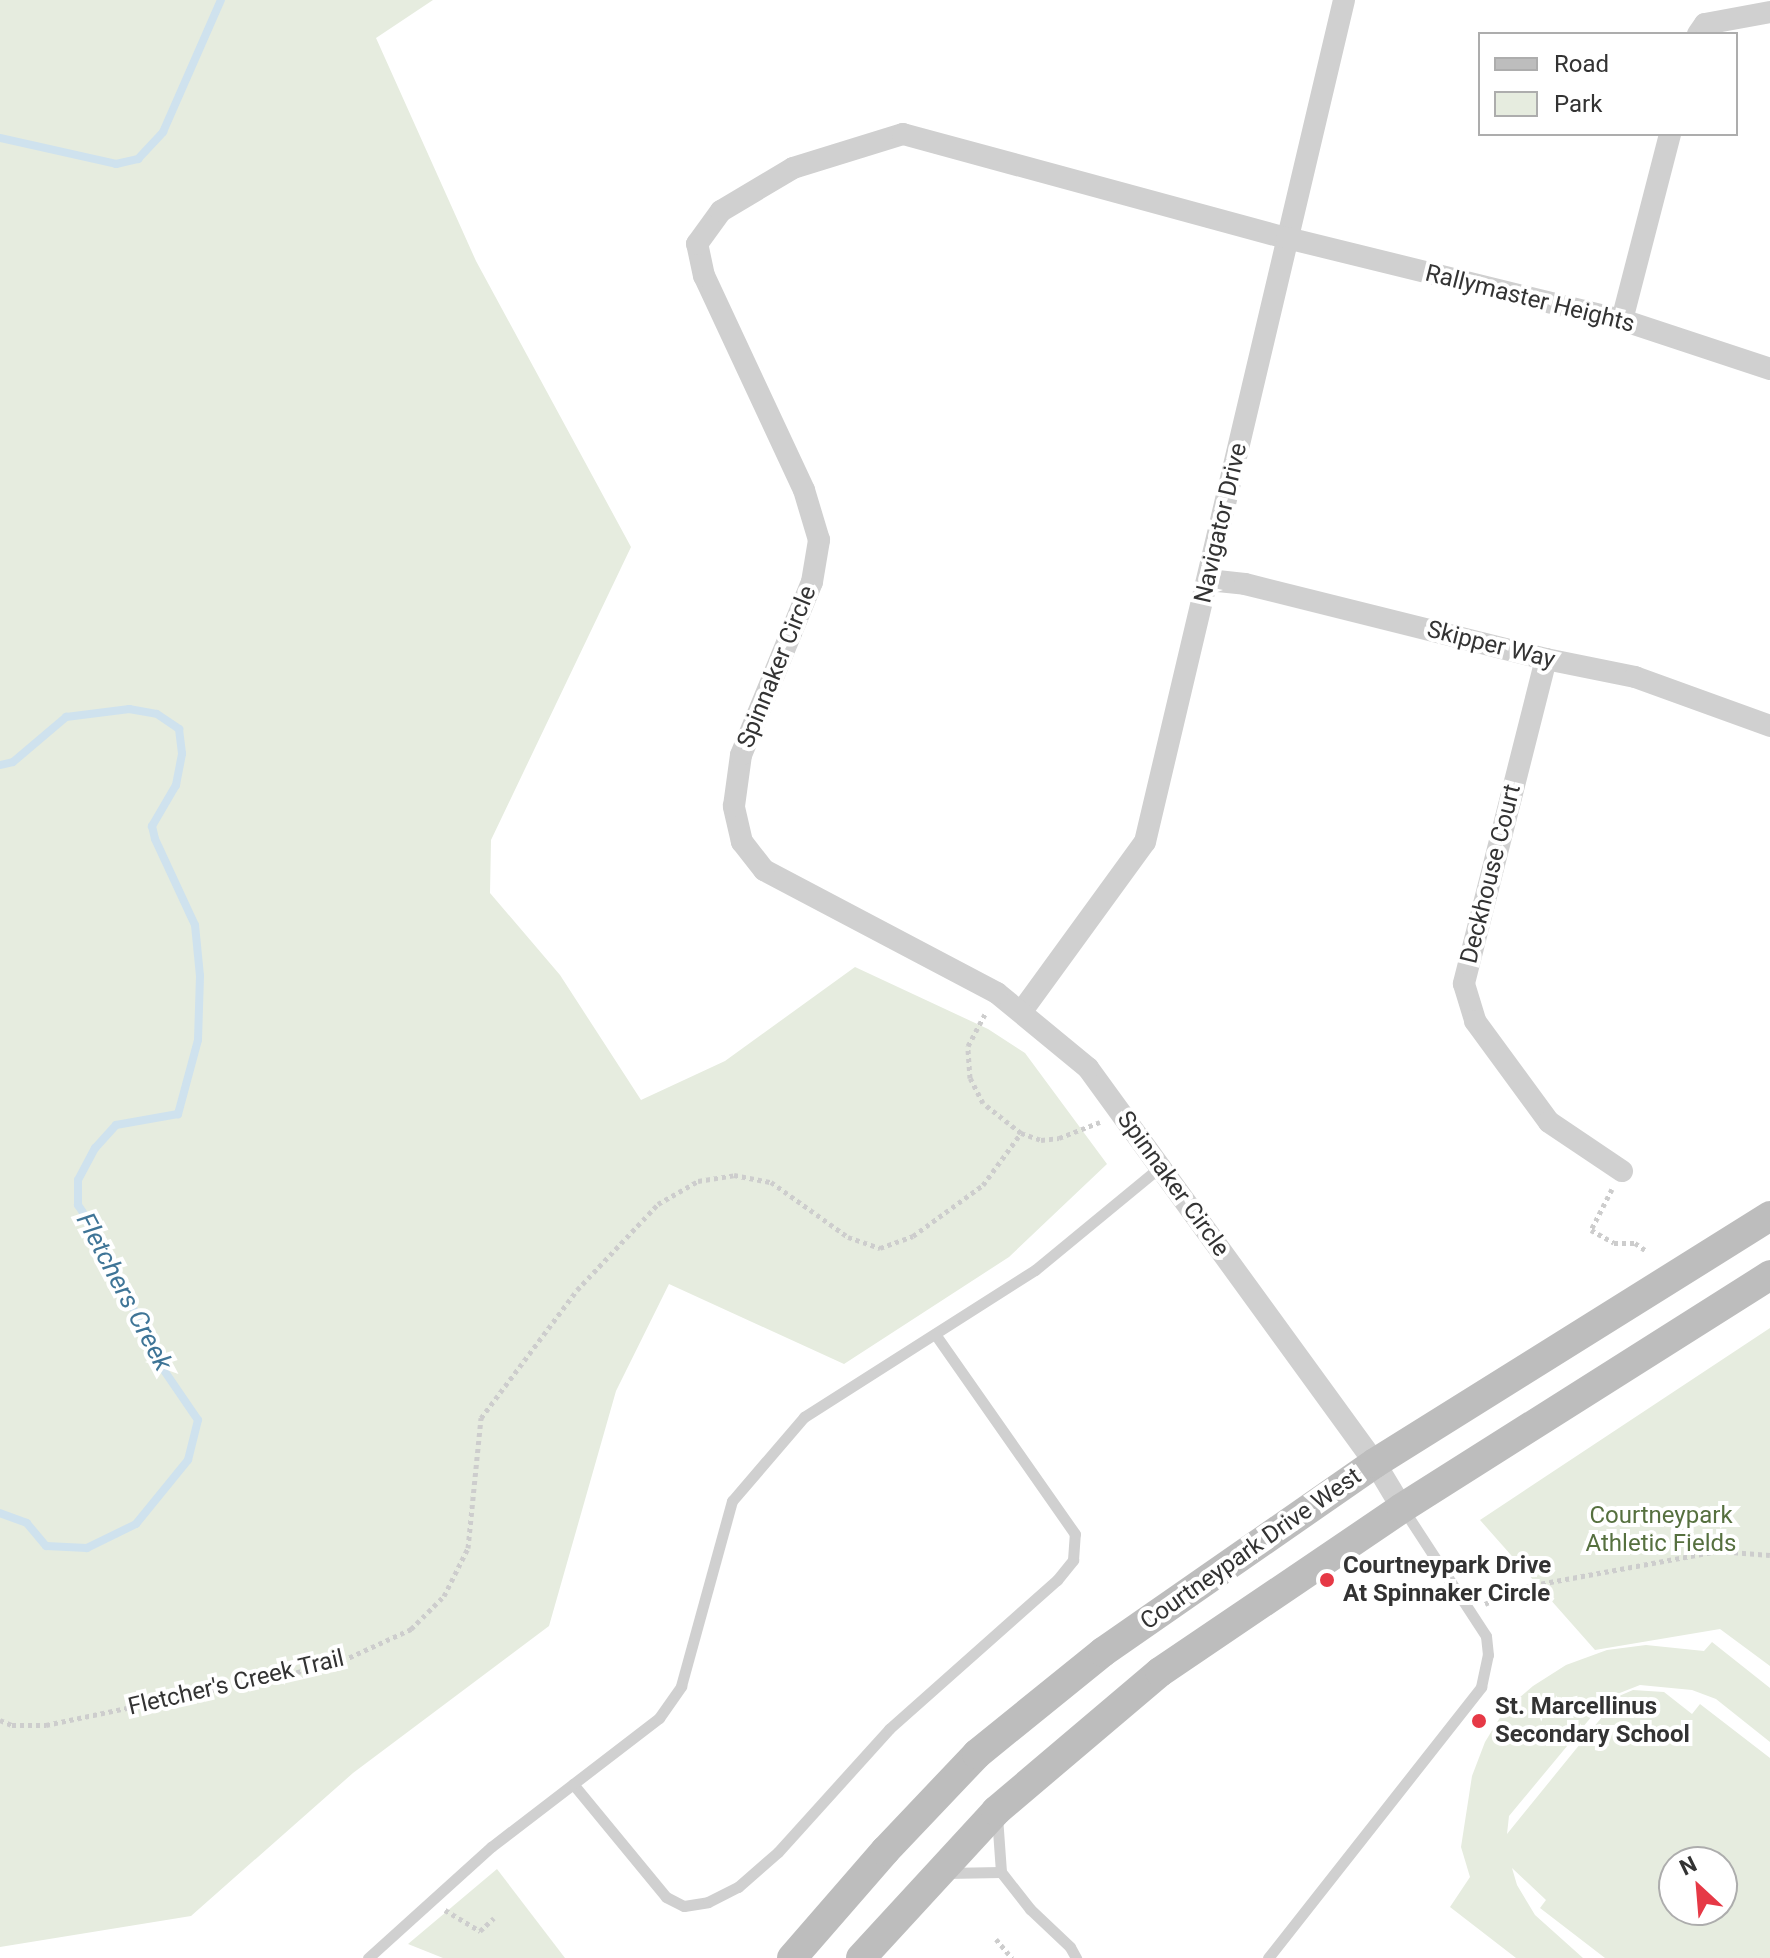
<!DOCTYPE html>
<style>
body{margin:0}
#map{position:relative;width:1770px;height:1958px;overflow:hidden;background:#fff;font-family:Roboto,sans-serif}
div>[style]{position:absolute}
.green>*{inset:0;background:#e6ecdf}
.stream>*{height:8px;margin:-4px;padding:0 4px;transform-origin:4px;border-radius:4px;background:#cfe2ee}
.path>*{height:5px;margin-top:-2.5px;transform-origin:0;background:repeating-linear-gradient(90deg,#cdcdcd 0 4px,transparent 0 8px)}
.service>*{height:11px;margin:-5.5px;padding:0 5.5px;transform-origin:5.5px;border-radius:5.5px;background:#d0d0d0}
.minor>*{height:22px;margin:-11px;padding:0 11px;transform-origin:11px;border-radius:11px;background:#d0d0d0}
.secondary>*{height:30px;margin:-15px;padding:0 15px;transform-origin:15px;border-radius:15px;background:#bdbdbd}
.dots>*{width:22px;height:22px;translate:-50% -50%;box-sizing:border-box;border:4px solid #fff;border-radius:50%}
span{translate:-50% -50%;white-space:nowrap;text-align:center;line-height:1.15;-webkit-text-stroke:8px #fff;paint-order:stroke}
.street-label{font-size:24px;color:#333}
.park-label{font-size:24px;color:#56703f}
.poi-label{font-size:24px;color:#333;font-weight:700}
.left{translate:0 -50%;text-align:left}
.water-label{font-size:26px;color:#3f7597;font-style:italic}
.legend{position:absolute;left:1478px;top:32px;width:260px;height:104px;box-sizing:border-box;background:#fff;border:2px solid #adadad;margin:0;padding:10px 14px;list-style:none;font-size:24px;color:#333}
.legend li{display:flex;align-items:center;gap:16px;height:40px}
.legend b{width:40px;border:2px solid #adadad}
.north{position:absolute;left:1658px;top:1846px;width:80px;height:80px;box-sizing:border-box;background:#fff;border:2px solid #adadad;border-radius:50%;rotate:334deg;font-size:22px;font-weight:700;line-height:32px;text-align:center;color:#333}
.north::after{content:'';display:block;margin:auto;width:28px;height:36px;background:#e63946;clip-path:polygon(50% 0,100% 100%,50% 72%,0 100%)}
</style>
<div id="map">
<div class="green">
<div style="clip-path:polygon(0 0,433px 0,376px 38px,476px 261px,631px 547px,491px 840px,490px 893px,560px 975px,641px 1100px,725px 1061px,855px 967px,988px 1029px,1025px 1053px,1107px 1164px,1009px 1257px,844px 1364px,669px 1284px,616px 1391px,549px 1626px,353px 1773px,191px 1916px,0 1947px)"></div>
<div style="clip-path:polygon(1770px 1328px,1770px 1666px,1720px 1629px,1595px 1650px,1480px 1520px)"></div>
<div style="clip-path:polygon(evenodd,1712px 1642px,1770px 1688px,1770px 1742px,1716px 1699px,1692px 1690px,1640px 1685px,1607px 1698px,1509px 1816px,1507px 1834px,1619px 1696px,1633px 1690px,1664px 1692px,1692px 1714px,1700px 1704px,1770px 1758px,1770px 1958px,1605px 1958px,1540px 1908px,1546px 1900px,1512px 1868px,1517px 1885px,1535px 1915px,1583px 1958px,1516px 1958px,1450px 1907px,1470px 1877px,1461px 1847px,1472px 1776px,1485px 1742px,1504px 1711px,1533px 1686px,1566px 1665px,1607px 1650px,1646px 1645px,1704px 1651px,1712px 1642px,1674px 1862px,1722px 1862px,1722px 1910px,1674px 1910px,1674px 1862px)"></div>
<div style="clip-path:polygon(497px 1869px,565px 1958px,443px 1958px,408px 1944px)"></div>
</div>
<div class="stream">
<div style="left:0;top:138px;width:119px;rotate:12.6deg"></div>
<div style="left:116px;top:164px;width:23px;rotate:-13deg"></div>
<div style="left:138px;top:159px;width:37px;rotate:-47deg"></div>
<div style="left:163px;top:132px;width:144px;rotate:-66.3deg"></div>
<div style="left:0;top:765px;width:13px;rotate:-13deg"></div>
<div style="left:13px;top:762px;width:70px;rotate:-40.3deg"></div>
<div style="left:66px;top:717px;width:64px;rotate:-7.2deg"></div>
<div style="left:129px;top:709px;width:28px;rotate:10deg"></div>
<div style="left:157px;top:714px;width:27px;rotate:34deg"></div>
<div style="left:179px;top:729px;width:25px;rotate:83deg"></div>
<div style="left:182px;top:754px;width:32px;rotate:101deg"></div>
<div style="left:176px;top:785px;width:48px;rotate:120.3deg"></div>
<div style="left:152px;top:826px;width:13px;rotate:77deg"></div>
<div style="left:155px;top:839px;width:95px;rotate:65.1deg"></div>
<div style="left:195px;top:925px;width:51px;rotate:84.4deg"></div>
<div style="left:200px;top:976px;width:64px;rotate:91.8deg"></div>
<div style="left:198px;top:1040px;width:77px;rotate:105.1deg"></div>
<div style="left:178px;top:1114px;width:63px;rotate:169.9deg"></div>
<div style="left:116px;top:1125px;width:31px;rotate:132deg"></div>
<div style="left:95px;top:1148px;width:36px;rotate:118deg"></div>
<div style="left:78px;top:1180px;width:25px;rotate:90deg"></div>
<div style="left:78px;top:1205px;width:40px;rotate:56deg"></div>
<div style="left:100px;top:1238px;width:138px;rotate:64.7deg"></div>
<div style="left:159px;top:1363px;width:69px;rotate:55.6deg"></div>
<div style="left:198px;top:1420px;width:41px;rotate:104deg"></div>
<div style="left:188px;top:1460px;width:82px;rotate:129.1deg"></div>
<div style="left:136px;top:1524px;width:55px;rotate:153.9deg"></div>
<div style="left:87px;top:1548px;width:41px;rotate:-177.2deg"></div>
<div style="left:46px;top:1546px;width:30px;rotate:-130deg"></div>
<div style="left:27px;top:1523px;width:29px;rotate:-160deg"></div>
</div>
<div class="path">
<div style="left:1021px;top:1133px;width:21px;rotate:19deg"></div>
<div style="left:1041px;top:1140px;width:18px;rotate:-6deg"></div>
<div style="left:1059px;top:1138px;width:44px;rotate:-21.3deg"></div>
<div style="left:1612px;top:1189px;width:46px;rotate:117.1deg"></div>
<div style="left:1591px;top:1230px;width:26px;rotate:29deg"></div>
<div style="left:1614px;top:1243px;width:21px"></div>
<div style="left:1635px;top:1243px;width:12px;rotate:35deg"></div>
<div style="left:1485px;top:1604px;width:37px;rotate:-26deg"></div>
<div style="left:1518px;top:1588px;width:203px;rotate:-10.5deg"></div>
<div style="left:1718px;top:1551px;width:52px;rotate:4.4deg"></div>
<div style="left:0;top:1720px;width:13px;rotate:23deg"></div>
<div style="left:12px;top:1725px;width:34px"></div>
<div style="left:46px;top:1725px;width:295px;rotate:-11.9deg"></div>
<div style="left:335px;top:1664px;width:84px;rotate:-24.7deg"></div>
<div style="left:411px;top:1629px;width:47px;rotate:-45deg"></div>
<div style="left:444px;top:1596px;width:54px;rotate:-63.4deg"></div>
<div style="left:468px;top:1548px;width:131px;rotate:-84.3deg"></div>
<div style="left:481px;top:1418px;width:160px;rotate:-53.1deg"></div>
<div style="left:577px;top:1290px;width:118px;rotate:-46.7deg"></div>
<div style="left:658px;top:1204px;width:46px;rotate:-29.9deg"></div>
<div style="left:698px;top:1181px;width:36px;rotate:-9deg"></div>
<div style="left:734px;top:1175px;width:38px;rotate:11deg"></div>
<div style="left:771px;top:1182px;width:95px;rotate:35.5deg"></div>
<div style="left:848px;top:1237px;width:34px;rotate:19deg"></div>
<div style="left:880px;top:1248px;width:35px;rotate:-20deg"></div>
<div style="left:913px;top:1236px;width:87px;rotate:-36.1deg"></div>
<div style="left:983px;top:1185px;width:64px;rotate:-53.8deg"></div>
<div style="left:1021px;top:1133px;width:48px;rotate:-141.7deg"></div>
<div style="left:983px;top:1103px;width:28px;rotate:-117deg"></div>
<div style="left:970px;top:1078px;width:32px;rotate:-94deg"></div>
<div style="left:968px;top:1046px;width:36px;rotate:-62deg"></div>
<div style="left:445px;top:1910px;width:41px;rotate:31deg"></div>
<div style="left:480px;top:1931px;width:19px;rotate:-43deg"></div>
<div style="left:996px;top:1939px;width:25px;rotate:50deg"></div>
</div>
<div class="service">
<div style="left:573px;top:1784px;width:146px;rotate:50.5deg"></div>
<div style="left:666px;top:1897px;width:20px;rotate:27deg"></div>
<div style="left:684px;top:1906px;width:24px;rotate:-9deg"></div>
<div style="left:708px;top:1902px;width:34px;rotate:-27deg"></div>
<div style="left:738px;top:1887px;width:53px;rotate:-41.2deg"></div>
<div style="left:778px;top:1852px;width:166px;rotate:-47.9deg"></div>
<div style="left:889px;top:1729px;width:225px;rotate:-41.6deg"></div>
<div style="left:1057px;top:1580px;width:26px;rotate:-51deg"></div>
<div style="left:1073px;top:1560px;width:26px;rotate:-86deg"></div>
<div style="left:1075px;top:1534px;width:244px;rotate:-125deg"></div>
<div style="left:1001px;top:1872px;width:47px;rotate:51.9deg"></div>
<div style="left:1030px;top:1909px;width:55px;rotate:43.5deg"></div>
<div style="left:1070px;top:1947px;width:13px;rotate:61deg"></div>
<div style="left:946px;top:1873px;width:55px;rotate:-1deg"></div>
<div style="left:1001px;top:1872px;width:56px;rotate:-94.1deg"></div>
<div style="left:368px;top:1958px;width:166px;rotate:-42.1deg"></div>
<div style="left:491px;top:1847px;width:212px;rotate:-37.5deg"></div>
<div style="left:659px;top:1718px;width:39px;rotate:-55deg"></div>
<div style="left:681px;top:1686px;width:192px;rotate:-74.6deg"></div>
<div style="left:732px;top:1501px;width:111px;rotate:-49.4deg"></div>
<div style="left:804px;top:1417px;width:274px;rotate:-32.5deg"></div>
<div style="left:1035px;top:1270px;width:162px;rotate:-39.5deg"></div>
<div style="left:1268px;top:1958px;width:345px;rotate:-51.8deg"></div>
<div style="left:1481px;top:1687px;width:33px;rotate:-78deg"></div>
<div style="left:1488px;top:1655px;width:19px;rotate:-96deg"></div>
<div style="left:1486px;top:1636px;width:150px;rotate:-123.1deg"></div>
</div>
<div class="minor">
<div style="left:1698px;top:34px;width:12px;rotate:-55deg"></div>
<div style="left:1705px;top:24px;width:66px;rotate:-10.5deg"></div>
<div style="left:1622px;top:320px;width:192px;rotate:-75.5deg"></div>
<div style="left:1208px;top:580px;width:37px;rotate:6deg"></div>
<div style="left:1245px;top:584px;width:310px;rotate:14deg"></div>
<div style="left:1546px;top:659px;width:91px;rotate:11.4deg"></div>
<div style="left:1635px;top:677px;width:144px;rotate:19.9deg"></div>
<div style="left:1546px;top:659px;width:335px;rotate:104.2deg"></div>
<div style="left:1464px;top:984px;width:39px;rotate:73deg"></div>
<div style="left:1475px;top:1021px;width:125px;rotate:53.8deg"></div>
<div style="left:1549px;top:1122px;width:88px;rotate:33.9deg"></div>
<div style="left:1022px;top:1011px;width:209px;rotate:-54deg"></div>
<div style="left:1145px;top:842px;width:865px;rotate:-76.7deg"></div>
<div style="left:1402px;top:1508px;width:52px;rotate:-121deg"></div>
<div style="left:1375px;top:1463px;width:488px;rotate:-126deg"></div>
<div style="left:1088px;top:1068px;width:118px;rotate:-140.5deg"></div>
<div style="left:997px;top:993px;width:263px;rotate:-152.2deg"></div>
<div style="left:764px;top:870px;width:36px;rotate:-128deg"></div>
<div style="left:742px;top:842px;width:37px;rotate:-103deg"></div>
<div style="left:734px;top:806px;width:51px;rotate:-82.2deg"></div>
<div style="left:741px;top:755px;width:187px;rotate:-67.7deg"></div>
<div style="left:812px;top:582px;width:43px;rotate:-80.5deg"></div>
<div style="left:819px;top:540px;width:52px;rotate:-106.7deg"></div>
<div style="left:804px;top:490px;width:236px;rotate:-115deg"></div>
<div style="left:704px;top:276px;width:33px;rotate:-102deg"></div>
<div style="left:697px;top:244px;width:41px;rotate:-54deg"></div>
<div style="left:721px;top:211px;width:84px;rotate:-30.8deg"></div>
<div style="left:793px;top:168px;width:115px;rotate:-17.2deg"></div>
<div style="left:903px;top:134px;width:398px;rotate:15.2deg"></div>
<div style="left:1287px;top:238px;width:345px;rotate:13.8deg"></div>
<div style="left:1622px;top:320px;width:156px;rotate:18.3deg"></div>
</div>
<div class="secondary">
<div style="left:792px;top:1958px;width:142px;rotate:-49deg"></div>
<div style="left:885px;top:1851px;width:134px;rotate:-46.5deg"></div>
<div style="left:977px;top:1754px;width:162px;rotate:-39deg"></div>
<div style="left:1103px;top:1652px;width:331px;rotate:-34.8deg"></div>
<div style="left:1375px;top:1463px;width:466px;rotate:-32deg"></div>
<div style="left:861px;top:1958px;width:200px;rotate:-47.4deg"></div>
<div style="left:996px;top:1811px;width:215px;rotate:-40.3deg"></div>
<div style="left:1160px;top:1672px;width:292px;rotate:-34.1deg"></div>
<div style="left:1402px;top:1508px;width:436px;rotate:-32.3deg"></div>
</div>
<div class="dots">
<div style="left:1327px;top:1580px;background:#e63946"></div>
<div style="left:1479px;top:1721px;background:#e63946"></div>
</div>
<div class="street-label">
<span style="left:1530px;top:299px;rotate:14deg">Rallymaster Heights</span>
<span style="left:1221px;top:523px;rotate:-77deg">Navigator Drive</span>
<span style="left:1491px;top:645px;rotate:14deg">Skipper Way</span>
<span style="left:777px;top:667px;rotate:-68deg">Spinnaker Circle</span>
<span style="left:1491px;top:874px;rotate:-76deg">Deckhouse Court</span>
<span style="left:1173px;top:1184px;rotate:54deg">Spinnaker Circle</span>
<span style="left:1251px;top:1549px;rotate:-35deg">Courtneypark Drive West</span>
<span style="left:236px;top:1683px;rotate:-13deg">Fletcher's Creek Trail</span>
</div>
<div class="park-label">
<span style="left:1661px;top:1530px">Courtneypark<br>Athletic Fields</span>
</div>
<div class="poi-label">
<span class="left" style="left:1343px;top:1580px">Courtneypark Drive<br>At Spinnaker Circle</span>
<span class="left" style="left:1495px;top:1721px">St. Marcellinus<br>Secondary School</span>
</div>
<div class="water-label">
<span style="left:124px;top:1292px;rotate:62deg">Fletchers Creek</span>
</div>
<ul class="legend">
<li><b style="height:10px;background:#bdbdbd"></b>Road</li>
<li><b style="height:22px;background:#e6ecdf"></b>Park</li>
</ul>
<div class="north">N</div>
</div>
